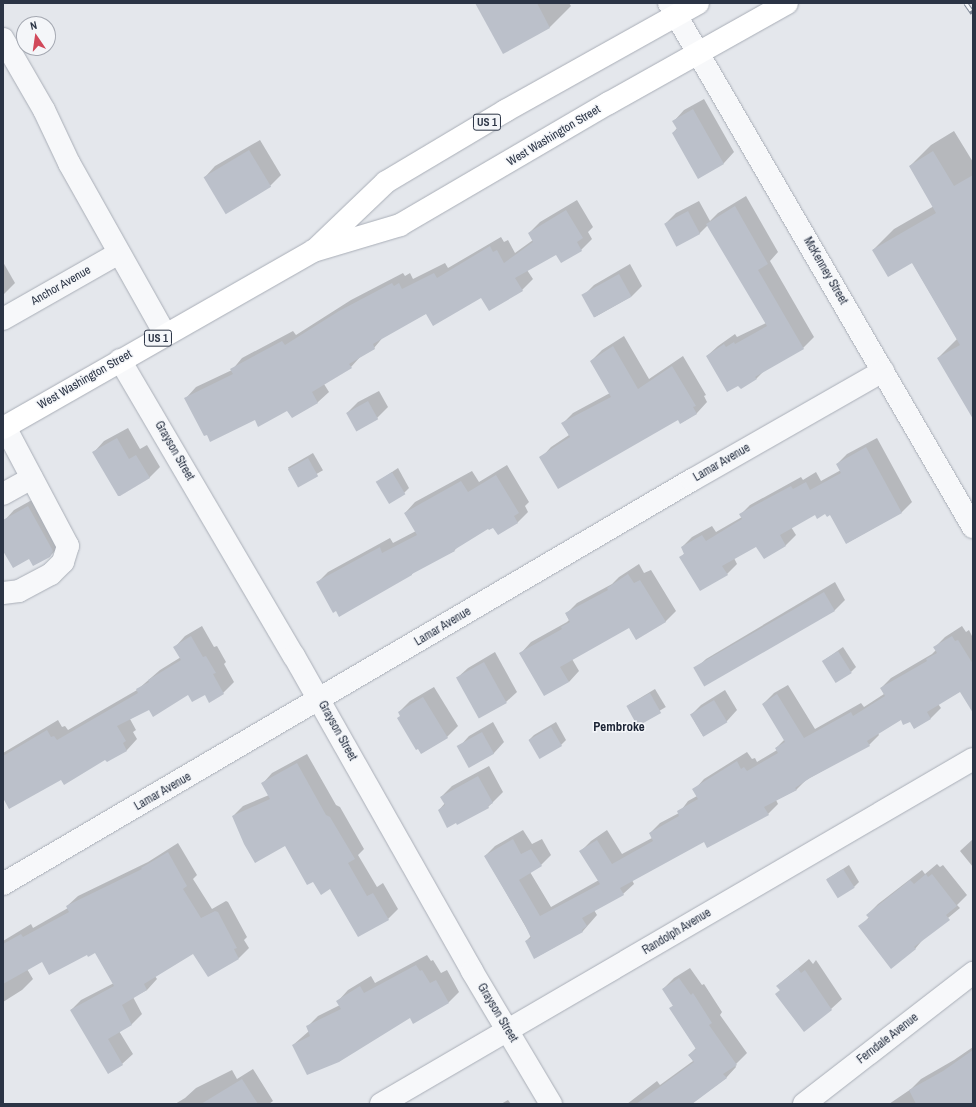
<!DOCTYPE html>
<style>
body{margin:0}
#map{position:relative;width:976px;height:1107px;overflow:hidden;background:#e4e7ec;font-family:"Archivo Narrow",sans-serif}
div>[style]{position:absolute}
.shadow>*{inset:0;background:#0003;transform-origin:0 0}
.building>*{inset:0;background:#bbc0ca;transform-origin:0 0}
.roads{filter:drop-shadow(0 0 1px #a9aeb7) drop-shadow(0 0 1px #a9aeb7)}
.minor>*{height:22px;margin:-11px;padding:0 11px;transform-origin:11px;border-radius:11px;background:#f7f8fa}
.major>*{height:22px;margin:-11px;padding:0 11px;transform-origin:11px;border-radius:11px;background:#fff}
.rail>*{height:4.5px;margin-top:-2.25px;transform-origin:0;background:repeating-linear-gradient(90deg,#f4f6f9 0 9px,#7d8696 0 18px);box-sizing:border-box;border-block:1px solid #7d8696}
span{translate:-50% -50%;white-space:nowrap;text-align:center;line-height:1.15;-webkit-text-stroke:3px #f4f6f9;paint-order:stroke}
.shield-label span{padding:1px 3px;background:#f4f6f9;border:1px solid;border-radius:3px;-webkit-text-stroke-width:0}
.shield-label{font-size:11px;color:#2b3445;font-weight:700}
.street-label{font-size:12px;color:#2b3445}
.neighbourhood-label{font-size:13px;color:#1d2536;font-weight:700}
.frame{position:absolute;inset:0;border:4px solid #2b3445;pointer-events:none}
.north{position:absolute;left:16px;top:16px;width:40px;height:40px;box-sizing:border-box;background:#f4f6f9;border:1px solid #a4a8b1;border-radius:50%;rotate:347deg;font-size:11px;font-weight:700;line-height:16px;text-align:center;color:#2b3445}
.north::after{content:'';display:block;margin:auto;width:14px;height:18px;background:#d1495b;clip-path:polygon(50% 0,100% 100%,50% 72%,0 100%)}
</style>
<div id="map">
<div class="shadow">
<div style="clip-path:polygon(476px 3px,569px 3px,571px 6px,550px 27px,503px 52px)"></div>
<div style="clip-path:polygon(704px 99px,734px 152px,724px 163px,698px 177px,673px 133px,677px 128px,674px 121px,684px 110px)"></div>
<div style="clip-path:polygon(954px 131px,973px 162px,973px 417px,938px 358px,957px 339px,912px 262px,873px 250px,894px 229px,934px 206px,910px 166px,931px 145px)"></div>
<div style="clip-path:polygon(260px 140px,281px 175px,270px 186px,226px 213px,205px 177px,215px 166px)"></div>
<div style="clip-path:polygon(746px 196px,778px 252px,770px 261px,814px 337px,803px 348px,765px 370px,756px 379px,707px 356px,718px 346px,735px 334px,737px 337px,766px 323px,708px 225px,700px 233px,677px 245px,665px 224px,676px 213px,699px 201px,710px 221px,718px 213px)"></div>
<div style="clip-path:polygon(577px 200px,593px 227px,588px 232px,592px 239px,581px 250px,556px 253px,527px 270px,533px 279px,522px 290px,482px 297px,427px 313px,384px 336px,374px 348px,361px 356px,351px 367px,324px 384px,329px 392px,318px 402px,292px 417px,288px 409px,255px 419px,186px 398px,196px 387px,232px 370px,242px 358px,293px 331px,296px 335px,351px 300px,403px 273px,405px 276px,410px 273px,413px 279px,445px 263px,448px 268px,501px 237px,504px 242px,508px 240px,515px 253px,533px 240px,529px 233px,540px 222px)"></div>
<div style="clip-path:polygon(3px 262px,15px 283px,3px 295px)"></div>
<div style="clip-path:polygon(630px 264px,642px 286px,632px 296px,595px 317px,583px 296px,594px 285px)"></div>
<div style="clip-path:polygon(624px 336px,649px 379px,683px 356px,706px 395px,704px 396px,707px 402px,697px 413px,681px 423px,678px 418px,541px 458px,551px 447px,569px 435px,563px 423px,573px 413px,610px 393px,591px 361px,602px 350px)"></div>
<div style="clip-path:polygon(379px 391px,388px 407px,377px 418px,347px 413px,358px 402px)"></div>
<div style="clip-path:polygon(128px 428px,140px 449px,147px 445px,160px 467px,149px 478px,94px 452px,104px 441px)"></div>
<div style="clip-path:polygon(877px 438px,912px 502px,902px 512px,847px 543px,830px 514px,815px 514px,791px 527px,796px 535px,786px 545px,764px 558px,757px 545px,734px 558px,737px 564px,727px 574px,681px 557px,685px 553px,682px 547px,692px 537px,712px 526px,716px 532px,742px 517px,740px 515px,750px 505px,801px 477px,803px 480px,816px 472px,821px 481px,841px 470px,837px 464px,847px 454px)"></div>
<div style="left:313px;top:453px;width:20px;height:29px;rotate:60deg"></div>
<div style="clip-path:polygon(507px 465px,529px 502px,525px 506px,528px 512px,518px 522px,498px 534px,494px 527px,488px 528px,460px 544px,454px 551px,416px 570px,412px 574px,317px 583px,328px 572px,390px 538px,393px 543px,416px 531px,405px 513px,415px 502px,472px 471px,479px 482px)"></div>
<div style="clip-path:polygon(398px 468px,409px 488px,404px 493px,377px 482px)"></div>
<div style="clip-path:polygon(39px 496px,61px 545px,50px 556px,29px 557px,3px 549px,4px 521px,14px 510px)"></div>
<div style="clip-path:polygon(639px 564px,644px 573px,651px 570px,676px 611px,665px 622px,629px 627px,572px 659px,579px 671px,569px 682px,521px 653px,531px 642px,567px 622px,569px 620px,566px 614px,577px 603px,612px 584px,619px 577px)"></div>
<div style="clip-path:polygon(835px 582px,845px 600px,835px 610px,695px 669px,706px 659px)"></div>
<div style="clip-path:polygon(202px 626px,214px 647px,217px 646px,226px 662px,224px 664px,234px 682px,223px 693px,189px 693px,149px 709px,130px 719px,136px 730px,133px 732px,137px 739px,127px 750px,107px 761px,106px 759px,61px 779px,3px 796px,3px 753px,58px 720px,62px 727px,65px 726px,68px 730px,137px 690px,160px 670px,181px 657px,175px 647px,185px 636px)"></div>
<div style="clip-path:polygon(962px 626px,966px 632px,969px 630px,973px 638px,973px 684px,938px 704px,941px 708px,931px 718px,914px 728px,911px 721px,901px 719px,878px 733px,879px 735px,869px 745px,806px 780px,796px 790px,776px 800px,778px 804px,768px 814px,704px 841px,632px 880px,634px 884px,623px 894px,594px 910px,597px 915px,583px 931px,535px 958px,526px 941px,531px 936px,485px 856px,495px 846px,523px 830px,532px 844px,542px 839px,551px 855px,541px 865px,530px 872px,551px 907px,599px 880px,581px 851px,591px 841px,607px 830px,622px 854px,652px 838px,650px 833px,660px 823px,679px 813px,688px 801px,697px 796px,694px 790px,704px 779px,747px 752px,752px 759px,755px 758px,757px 762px,777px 750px,776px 748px,785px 739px,763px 704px,774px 693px,788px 685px,815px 729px,861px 703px,864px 707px,884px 694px,881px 688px,891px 678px,932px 654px,936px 650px,935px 647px,945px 637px)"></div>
<div style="clip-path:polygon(843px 647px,856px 667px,851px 672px,823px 661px)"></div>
<div style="clip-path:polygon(495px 652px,517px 692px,506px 702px,457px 678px,468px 668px)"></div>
<div style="clip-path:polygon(434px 687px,458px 726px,447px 737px,422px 753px,399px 712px,410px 701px)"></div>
<div style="left:655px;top:689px;width:21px;height:32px;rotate:59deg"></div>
<div style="clip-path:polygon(725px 690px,737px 710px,727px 721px,703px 736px,691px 715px,701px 705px)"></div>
<div style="clip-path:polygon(493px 722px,504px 742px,494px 753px,470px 766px,459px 747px,469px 736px)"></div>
<div style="clip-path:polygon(556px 722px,566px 740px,561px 745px,529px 740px,534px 735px)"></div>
<div style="clip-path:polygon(307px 754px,336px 805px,340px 807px,364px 849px,358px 855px,377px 887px,383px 883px,398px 909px,388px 919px,331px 888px,313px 880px,285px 845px,233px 816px,243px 806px,269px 795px,263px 783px,272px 773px)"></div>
<div style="clip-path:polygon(489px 766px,503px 792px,488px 807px,439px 810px,445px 803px,441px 797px,452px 786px)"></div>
<div style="clip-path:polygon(973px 839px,973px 867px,960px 851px)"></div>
<div style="clip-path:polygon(178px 843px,197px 875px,193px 879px,212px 909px,226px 901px,228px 902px,247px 937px,244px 940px,249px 948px,239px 958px,194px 952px,155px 976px,157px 979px,147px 990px,133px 997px,142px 1014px,132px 1024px,119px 1031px,133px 1054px,122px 1064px,71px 1010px,81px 1000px,114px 983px,96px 952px,42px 961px,27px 969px,33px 979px,22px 990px,3px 1002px,3px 941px,31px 924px,33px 928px,68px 908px,67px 906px,78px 896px,148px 862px)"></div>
<div style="clip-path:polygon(937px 864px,940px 867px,943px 865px,967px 895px,957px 905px,960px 908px,925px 937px,915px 949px,860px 927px,869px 917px,867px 915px,878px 904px,922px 870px,925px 874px)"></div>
<div style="clip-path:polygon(849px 865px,859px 882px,854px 887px,827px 879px)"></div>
<div style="clip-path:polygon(427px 955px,431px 961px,433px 960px,441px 973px,447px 970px,459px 992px,449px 1002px,410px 1017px,293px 1045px,309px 1031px,307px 1027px,318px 1016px,340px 1005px,338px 1001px,348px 990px,371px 976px,375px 983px)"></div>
<div style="clip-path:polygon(809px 959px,813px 964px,816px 960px,842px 999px,831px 1009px,780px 990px,777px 986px)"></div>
<div style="clip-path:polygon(690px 968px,702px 985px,704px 984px,722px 1012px,720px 1015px,747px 1053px,735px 1065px,736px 1067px,726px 1078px,691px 1104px,627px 1104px,657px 1081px,660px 1085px,693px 1061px,689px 1055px,696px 1048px,670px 1008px,674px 1005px,663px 989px,674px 978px)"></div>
<div style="clip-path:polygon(973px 1047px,973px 1100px,966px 1104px,889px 1104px,911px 1089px,921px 1079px,954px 1060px)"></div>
<div style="clip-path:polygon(253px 1069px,273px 1101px,269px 1104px,175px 1104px,185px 1098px,196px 1088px,232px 1070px,237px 1079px)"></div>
<div style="clip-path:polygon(508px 1100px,511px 1104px,501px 1104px)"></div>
</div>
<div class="building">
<div style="clip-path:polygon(475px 3px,537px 3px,550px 28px,503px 54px)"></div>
<div style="clip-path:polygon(693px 109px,724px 164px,698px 179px,672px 133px,677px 129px,672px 121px)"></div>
<div style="left:249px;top:150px;width:43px;height:53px;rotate:59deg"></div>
<div style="clip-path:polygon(933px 151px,954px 186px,973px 175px,973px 419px,937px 358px,960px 345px,912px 263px,888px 277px,872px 250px,936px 213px,909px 166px)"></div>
<div style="clip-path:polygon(735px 206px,768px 264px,758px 270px,804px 349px,755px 377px,757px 379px,741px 389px,738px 386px,727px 392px,706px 356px,724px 344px,726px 347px,734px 342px,735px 344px,767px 326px,706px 224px)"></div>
<div style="clip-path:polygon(566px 210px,583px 238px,577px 242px,582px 251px,561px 263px,556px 255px,515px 278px,523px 291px,489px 311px,481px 298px,433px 326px,426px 314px,373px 344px,375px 349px,349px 364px,352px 368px,312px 392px,318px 403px,292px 418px,287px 411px,258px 427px,255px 420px,210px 442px,207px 435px,204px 436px,184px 398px,233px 374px,230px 369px,282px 341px,285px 345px,339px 311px,392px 283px,394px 286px,399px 283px,402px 289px,434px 273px,437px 278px,490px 246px,493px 252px,497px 250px,504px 263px,533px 242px,528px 233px)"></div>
<div style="left:688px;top:211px;width:26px;height:27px;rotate:62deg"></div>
<div style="left:619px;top:274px;width:26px;height:43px;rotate:61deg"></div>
<div style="clip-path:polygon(613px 346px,638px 389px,672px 366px,696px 406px,693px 407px,697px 414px,680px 424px,678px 420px,558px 489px,539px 457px,570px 437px,561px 423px,611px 397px,590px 361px)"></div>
<div style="left:368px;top:401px;width:21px;height:25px;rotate:61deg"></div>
<div style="clip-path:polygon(117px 438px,129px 459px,136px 455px,150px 478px,120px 496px,118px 496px,92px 452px)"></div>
<div style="clip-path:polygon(866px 447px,902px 513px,846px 544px,830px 515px,827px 517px,825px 514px,817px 519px,815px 515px,780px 535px,786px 546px,764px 559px,756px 547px,722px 566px,728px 575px,700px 591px,679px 557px,684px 554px,681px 547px,702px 535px,706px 541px,742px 519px,739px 514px,791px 486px,793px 489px,806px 482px,810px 490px,841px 473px,836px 464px)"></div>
<div style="left:308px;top:458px;width:21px;height:23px;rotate:61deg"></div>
<div style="left:392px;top:472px;width:26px;height:19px;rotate:59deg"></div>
<div style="clip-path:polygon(496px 475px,519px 513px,514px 516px,518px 523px,498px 535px,493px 528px,489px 530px,488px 529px,454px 550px,455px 551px,412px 574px,412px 575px,351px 610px,339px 617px,336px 611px,333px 613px,316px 582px,380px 547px,382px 553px,417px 535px,404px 513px,461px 481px,468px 492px)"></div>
<div style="clip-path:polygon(28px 506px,53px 551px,50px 557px,33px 566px,29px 559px,13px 568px,3px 551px,3px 520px)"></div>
<div style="clip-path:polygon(628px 574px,634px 583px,640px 580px,666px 622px,636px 640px,629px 628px,560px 667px,569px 682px,544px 696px,519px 653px,562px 629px,561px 627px,570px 622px,565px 613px,608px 590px,607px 588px)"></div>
<div style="left:824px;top:592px;width:22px;height:151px;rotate:60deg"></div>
<div style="clip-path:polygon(191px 636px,203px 657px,206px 656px,216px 673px,213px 674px,224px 694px,209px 703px,205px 695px,192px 702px,188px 695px,153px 717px,149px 710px,117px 726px,126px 741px,123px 743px,127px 751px,107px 762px,105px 760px,64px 785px,61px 780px,9px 809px,3px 798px,3px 756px,47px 730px,51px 737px,54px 736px,57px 740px,138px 693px,136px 689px,149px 682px,148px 680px,181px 660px,173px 647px)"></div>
<div style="clip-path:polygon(952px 636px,955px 641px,958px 640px,973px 664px,973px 713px,960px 692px,927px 712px,931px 719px,914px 729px,910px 722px,903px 725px,901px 720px,867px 741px,870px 746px,810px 778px,795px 788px,797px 790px,764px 807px,769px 815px,707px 848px,704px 842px,620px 888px,624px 895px,582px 918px,587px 926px,582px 930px,583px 932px,534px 959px,525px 941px,531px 938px,525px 925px,484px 856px,513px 839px,521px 854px,531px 849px,542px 866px,519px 880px,540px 916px,600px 884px,579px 851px,597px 840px,612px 864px,653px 841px,649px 833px,679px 816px,677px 811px,698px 799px,692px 789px,737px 761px,741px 769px,744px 767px,747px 771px,778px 753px,775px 748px,785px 742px,762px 704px,777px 694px,804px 738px,851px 712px,853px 716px,885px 696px,880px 688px,927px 661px,926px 659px,937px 653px,933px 647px)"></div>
<div style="left:838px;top:651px;width:26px;height:19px;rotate:58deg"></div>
<div style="left:484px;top:662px;width:47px;height:32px;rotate:61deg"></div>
<div style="left:650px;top:693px;width:23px;height:27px;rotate:61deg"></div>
<div style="clip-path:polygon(423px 697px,448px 738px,421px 754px,418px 749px,416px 750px,397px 718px,400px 716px,398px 712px)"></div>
<div style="left:714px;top:700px;width:26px;height:28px;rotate:59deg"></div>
<div style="left:551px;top:727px;width:22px;height:26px;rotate:60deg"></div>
<div style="left:482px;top:732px;width:25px;height:29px;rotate:61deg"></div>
<div style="clip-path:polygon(297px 763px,326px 815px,330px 817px,355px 859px,348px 863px,367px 896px,373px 893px,389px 920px,358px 937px,330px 889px,321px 895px,313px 882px,307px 885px,285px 846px,255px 863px,244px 844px,232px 816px,270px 799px,261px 783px)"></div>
<div style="clip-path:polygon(478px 776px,493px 803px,488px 806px,489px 808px,457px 825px,456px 823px,447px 828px,438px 810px,445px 805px,440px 797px)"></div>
<div style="clip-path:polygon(168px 852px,187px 886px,183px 889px,201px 918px,215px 911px,218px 912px,237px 948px,234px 949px,239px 959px,208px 977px,193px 954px,144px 984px,147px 990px,122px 1005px,132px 1025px,108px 1039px,123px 1065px,108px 1074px,70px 1010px,114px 986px,95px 953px,88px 957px,87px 955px,49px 975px,42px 962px,3px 984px,3px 944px,21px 934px,23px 937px,69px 912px,66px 906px,142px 869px,141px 868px)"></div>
<div style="left:843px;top:869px;width:22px;height:20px;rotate:58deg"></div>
<div style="clip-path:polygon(926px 874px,928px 877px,932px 874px,957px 906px,946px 915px,950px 920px,914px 947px,916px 949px,891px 969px,858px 926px,869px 918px,866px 915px,910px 880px,914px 884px)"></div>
<div style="clip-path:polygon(416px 965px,420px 971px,422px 970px,430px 983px,436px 980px,449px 1003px,413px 1024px,410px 1018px,339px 1062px,307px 1075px,292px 1045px,310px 1036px,306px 1026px,341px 1009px,336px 1001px,360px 986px,364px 993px)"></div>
<div style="clip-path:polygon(798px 969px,801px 973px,805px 970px,832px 1010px,804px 1032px,775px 994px,780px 990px,776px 986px)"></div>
<div style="clip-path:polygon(679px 978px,691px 995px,693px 993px,712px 1023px,709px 1025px,737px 1065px,723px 1074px,727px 1078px,692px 1104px,636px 1104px,694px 1062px,688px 1055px,696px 1049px,669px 1008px,673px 1006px,662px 989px)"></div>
<div style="clip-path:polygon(973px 1050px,973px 1104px,916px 1104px,909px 1090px,943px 1071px)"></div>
<div style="clip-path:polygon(242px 1079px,258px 1104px,201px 1104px)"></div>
</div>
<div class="roads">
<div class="minor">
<div style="left:669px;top:3px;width:606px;rotate:59.88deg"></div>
<div style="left:3px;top:39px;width:82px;rotate:60deg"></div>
<div style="left:44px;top:110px;width:59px;rotate:64.7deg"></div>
<div style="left:69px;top:163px;width:196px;rotate:60.7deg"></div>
<div style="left:3px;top:319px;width:133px;rotate:-29.6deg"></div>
<div style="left:120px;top:360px;width:343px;rotate:59.6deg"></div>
<div style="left:294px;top:656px;width:362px;rotate:60.5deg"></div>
<div style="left:472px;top:971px;width:155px;rotate:59.3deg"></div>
<div style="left:3px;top:494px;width:33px;rotate:-29deg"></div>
<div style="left:3px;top:593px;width:16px;rotate:-7deg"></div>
<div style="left:19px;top:591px;width:36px;rotate:-28deg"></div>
<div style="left:51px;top:574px;width:17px;rotate:-45deg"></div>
<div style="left:63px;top:562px;width:17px;rotate:-73deg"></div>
<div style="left:68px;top:546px;width:135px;rotate:-117.9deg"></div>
<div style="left:3px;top:884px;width:799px;rotate:-30.39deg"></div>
<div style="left:692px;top:480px;width:220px;rotate:-29.7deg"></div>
<div style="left:381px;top:1104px;width:685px;rotate:-30.23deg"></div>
<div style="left:804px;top:1104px;width:214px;rotate:-37.8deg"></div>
</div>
<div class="major">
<div style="left:317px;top:248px;width:95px;rotate:-43.7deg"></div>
<div style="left:386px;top:182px;width:139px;rotate:-30.8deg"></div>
<div style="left:505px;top:111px;width:221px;rotate:-29.2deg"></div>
<div style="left:3px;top:428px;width:357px;rotate:-29.7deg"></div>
<div style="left:313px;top:251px;width:91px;rotate:-16.6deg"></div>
<div style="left:400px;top:225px;width:242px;rotate:-30.3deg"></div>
<div style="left:609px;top:103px;width:204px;rotate:-29.3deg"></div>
</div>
</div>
<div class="rail">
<div style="left:966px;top:3px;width:12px;rotate:55deg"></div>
</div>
<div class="shield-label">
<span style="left:487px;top:122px">US 1</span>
<span style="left:158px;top:338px">US 1</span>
</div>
<div class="street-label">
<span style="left:554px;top:136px;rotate:-31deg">West Washington Street</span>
<span style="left:825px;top:271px;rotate:60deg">McKenney Street</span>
<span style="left:61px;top:286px;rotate:-30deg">Anchor Avenue</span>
<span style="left:85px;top:380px;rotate:-30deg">West Washington Street</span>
<span style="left:174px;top:451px;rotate:60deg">Grayson Street</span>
<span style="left:722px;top:463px;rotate:-30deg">Lamar Avenue</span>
<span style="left:443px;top:627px;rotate:-31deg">Lamar Avenue</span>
<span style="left:337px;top:731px;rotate:61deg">Grayson Street</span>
<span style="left:163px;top:792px;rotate:-30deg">Lamar Avenue</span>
<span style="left:677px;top:932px;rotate:-31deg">Randolph Avenue</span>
<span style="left:497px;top:1013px;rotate:59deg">Grayson Street</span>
<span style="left:888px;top:1039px;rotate:-38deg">Ferndale Avenue</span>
</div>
<div class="neighbourhood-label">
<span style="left:619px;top:727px">Pembroke</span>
</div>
<div class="frame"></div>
<div class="north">N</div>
</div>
